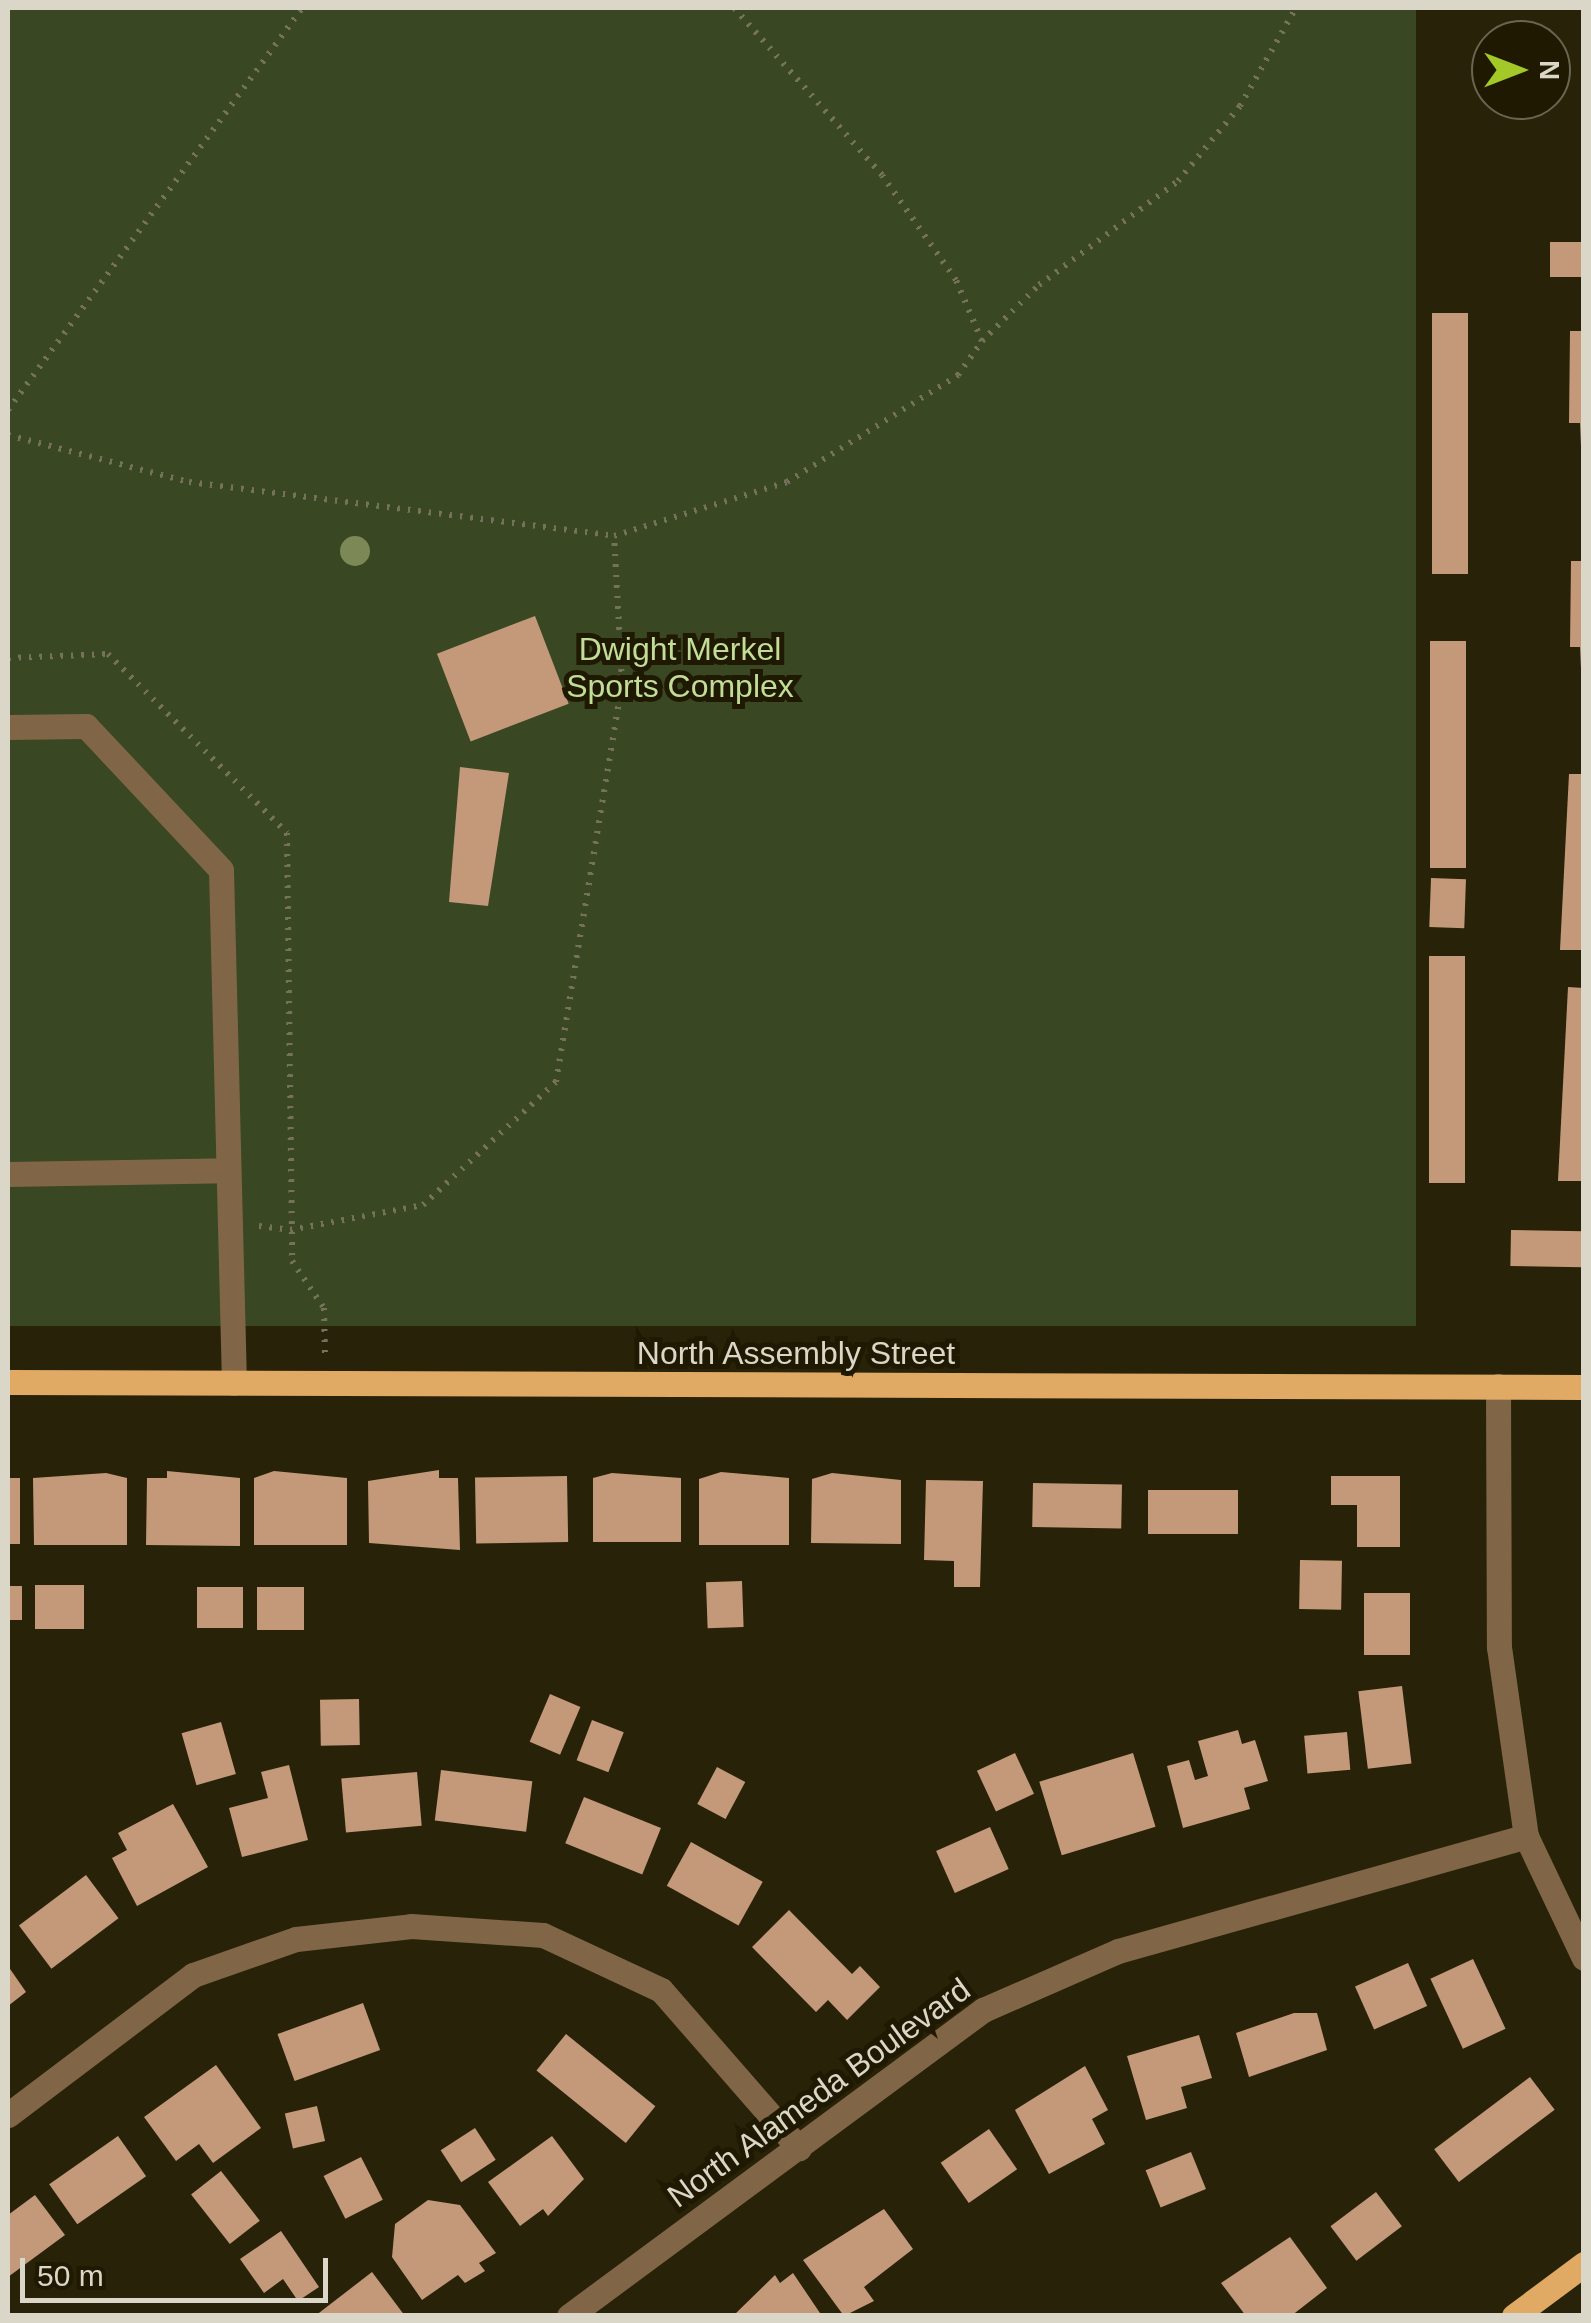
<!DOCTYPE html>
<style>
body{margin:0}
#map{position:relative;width:1591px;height:2323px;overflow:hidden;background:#282208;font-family:Arial,sans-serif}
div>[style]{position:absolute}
.green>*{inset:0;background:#394722;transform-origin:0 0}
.building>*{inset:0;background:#c4997a;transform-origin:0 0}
.path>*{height:6px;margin-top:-3px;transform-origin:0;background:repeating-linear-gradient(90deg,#75715b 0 2.5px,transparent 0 10.5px)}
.minor>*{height:25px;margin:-12.5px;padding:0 12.5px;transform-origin:12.5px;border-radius:12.5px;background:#806646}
.major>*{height:25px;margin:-12.5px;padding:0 12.5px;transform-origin:12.5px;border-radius:12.5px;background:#e0aa64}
.trees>*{width:30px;height:30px;margin:-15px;border-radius:50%;background:#7c8957}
span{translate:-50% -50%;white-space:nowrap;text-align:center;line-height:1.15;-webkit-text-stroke:10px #1f1901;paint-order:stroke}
.park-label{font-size:32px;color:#c1dd97}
.street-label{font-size:32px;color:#dad7c8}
.frame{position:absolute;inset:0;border:10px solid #dad7c8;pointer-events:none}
.north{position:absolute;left:1471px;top:20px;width:100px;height:100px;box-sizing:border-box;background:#1f1901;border:2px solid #6a6551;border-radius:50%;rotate:90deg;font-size:28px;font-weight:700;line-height:40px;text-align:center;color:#dad7c8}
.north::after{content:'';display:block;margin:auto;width:35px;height:45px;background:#a2c928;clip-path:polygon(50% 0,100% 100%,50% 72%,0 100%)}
.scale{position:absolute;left:20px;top:2258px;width:308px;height:45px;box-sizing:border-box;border:5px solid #dad7c8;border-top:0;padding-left:12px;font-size:30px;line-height:35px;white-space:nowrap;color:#dad7c8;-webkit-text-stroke:8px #1f1901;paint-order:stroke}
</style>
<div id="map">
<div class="green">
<div style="left:8px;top:8px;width:1408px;height:1318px"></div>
</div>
<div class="building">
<div style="left:1550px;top:242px;width:34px;height:35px"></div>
<div style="left:1432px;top:313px;width:36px;height:261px"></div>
<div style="clip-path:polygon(1570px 331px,1584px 331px,1584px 518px,1580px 423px,1569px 423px)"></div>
<div style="clip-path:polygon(1571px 561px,1584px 561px,1584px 736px,1580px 647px,1570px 647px)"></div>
<div style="left:535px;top:616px;width:94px;height:105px;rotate:69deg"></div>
<div style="left:1430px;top:641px;width:36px;height:227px"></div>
<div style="clip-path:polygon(460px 767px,509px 773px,488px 906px,449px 902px)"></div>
<div style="clip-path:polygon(1569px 774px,1584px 774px,1584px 950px,1560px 950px)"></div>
<div style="left:1431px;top:878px;width:35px;height:49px;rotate:2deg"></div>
<div style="left:1429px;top:956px;width:36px;height:227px"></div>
<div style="clip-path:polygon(1568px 987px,1584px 988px,1584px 1181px,1558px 1181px)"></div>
<div style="left:1511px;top:1230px;width:73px;height:36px;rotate:1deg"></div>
<div style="clip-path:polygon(439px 1470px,439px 1478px,458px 1478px,460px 1550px,369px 1543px,368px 1481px)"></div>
<div style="clip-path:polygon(167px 1471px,240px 1478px,240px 1546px,146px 1545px,147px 1478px,167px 1478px)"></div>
<div style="clip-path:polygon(274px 1471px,347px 1478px,347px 1545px,254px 1545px,254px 1478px)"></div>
<div style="clip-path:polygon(721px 1472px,789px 1478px,789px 1545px,699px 1545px,699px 1479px)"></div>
<div style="clip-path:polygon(106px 1473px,127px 1478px,127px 1545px,34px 1545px,33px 1478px)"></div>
<div style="clip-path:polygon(612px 1473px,681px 1478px,681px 1542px,593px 1542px,593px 1478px)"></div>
<div style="clip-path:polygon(832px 1473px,901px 1480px,901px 1544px,811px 1543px,812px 1479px)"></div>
<div style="left:567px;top:1476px;width:66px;height:92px;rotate:89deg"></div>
<div style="clip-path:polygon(1331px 1476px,1400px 1476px,1400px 1547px,1357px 1547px,1357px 1505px,1331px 1505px)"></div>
<div style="left:8px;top:1478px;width:12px;height:66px"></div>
<div style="clip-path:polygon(926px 1480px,983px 1481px,980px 1587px,954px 1587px,954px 1561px,924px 1560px)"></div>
<div style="left:1033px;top:1483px;width:89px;height:44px;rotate:1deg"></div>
<div style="left:1148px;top:1490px;width:90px;height:44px"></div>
<div style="left:1300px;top:1560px;width:42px;height:49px;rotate:1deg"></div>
<div style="left:742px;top:1581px;width:46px;height:36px;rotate:88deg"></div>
<div style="left:35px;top:1585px;width:49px;height:44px"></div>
<div style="left:8px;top:1586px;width:14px;height:34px"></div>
<div style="left:197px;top:1587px;width:46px;height:41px"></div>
<div style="left:257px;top:1587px;width:47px;height:43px"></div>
<div style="left:1364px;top:1593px;width:46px;height:62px"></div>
<div style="left:1402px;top:1686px;width:78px;height:44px;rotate:83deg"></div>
<div style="left:550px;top:1694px;width:33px;height:52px;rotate:23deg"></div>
<div style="left:359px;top:1699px;width:46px;height:39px;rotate:89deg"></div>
<div style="left:592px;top:1720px;width:34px;height:43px;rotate:21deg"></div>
<div style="left:221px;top:1722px;width:54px;height:41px;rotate:74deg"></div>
<div style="clip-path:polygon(1238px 1730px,1242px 1744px,1255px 1740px,1268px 1781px,1244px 1788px,1250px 1809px,1183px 1828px,1167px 1766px,1189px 1760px,1195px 1780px,1208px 1776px,1198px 1741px)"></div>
<div style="left:1347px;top:1732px;width:38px;height:43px;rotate:85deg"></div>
<div style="left:1015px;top:1753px;width:45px;height:42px;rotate:65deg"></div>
<div style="left:1133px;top:1753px;width:77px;height:98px;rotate:73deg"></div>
<div style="clip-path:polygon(289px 1765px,308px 1840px,242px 1857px,229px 1808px,268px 1798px,261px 1772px)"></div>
<div style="left:717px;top:1767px;width:32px;height:42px;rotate:28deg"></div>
<div style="left:441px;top:1770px;width:92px;height:51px;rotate:7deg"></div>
<div style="left:417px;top:1772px;width:54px;height:76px;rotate:85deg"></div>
<div style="left:584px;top:1797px;width:83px;height:50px;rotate:22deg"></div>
<div style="clip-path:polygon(173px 1804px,208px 1867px,137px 1906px,112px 1858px,127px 1850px,118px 1833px)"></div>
<div style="left:990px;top:1827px;width:46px;height:59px;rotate:66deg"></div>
<div style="left:691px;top:1842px;width:82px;height:50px;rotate:29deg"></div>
<div style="left:86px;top:1875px;width:54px;height:84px;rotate:53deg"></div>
<div style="clip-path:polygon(789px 1910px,852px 1974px,860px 1966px,880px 1987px,847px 2020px,828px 2000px,816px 2012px,752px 1947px)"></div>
<div style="left:1473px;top:1959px;width:77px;height:47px;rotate:65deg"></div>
<div style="left:1408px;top:1963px;width:47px;height:58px;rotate:66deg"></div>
<div style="clip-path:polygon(8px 1966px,26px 1992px,8px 2006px)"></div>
<div style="left:363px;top:2003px;width:50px;height:91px;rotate:70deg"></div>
<div style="clip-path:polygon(1294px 2013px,1317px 2013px,1327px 2050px,1249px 2077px,1236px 2033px)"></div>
<div style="left:566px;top:2034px;width:115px;height:47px;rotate:39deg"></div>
<div style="clip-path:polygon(1199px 2035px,1212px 2078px,1181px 2087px,1187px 2108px,1146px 2120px,1127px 2056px)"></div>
<div style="clip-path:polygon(216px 2065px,261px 2128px,213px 2163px,199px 2144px,176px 2161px,144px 2117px)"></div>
<div style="clip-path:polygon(1085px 2066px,1108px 2110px,1092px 2119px,1105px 2144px,1049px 2174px,1015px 2110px)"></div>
<div style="left:1530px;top:2077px;width:41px;height:120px;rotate:53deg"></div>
<div style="left:317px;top:2106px;width:36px;height:33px;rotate:77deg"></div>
<div style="left:475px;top:2128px;width:38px;height:41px;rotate:57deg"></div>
<div style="left:989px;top:2129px;width:49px;height:59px;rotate:55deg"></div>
<div style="left:118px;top:2136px;width:49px;height:84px;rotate:55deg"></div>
<div style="clip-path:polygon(552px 2136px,584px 2179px,548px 2216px,543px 2209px,520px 2226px,488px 2182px)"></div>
<div style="left:1191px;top:2152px;width:40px;height:49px;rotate:68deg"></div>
<div style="left:361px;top:2157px;width:48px;height:42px;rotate:63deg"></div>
<div style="left:221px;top:2171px;width:63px;height:38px;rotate:52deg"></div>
<div style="left:1376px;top:2192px;width:43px;height:57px;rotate:53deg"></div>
<div style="clip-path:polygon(35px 2195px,65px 2235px,8px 2277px,8px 2215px)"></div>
<div style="clip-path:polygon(428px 2200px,460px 2205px,496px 2253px,479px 2263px,485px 2271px,465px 2283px,458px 2275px,422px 2300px,392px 2257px,395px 2224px)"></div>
<div style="clip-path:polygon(884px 2209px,913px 2249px,864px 2287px,874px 2301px,844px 2316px,803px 2260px)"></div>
<div style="clip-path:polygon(281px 2231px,319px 2287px,298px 2301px,283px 2279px,264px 2293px,240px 2259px)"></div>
<div style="clip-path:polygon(1290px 2237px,1327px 2288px,1291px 2316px,1246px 2316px,1221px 2283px)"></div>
<div style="clip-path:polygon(372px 2272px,405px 2316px,315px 2316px)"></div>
<div style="clip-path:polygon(793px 2273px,822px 2316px,733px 2316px,775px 2275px,780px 2283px)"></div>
</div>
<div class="path">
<div style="left:982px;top:341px;width:80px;rotate:-44.5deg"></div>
<div style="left:1039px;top:285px;width:174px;rotate:-36.8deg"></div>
<div style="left:1178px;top:181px;width:97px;rotate:-50.4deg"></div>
<div style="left:1240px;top:106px;width:113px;rotate:-60.3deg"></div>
<div style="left:8px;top:410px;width:498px;rotate:-53.8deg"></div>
<div style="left:8px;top:435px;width:187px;rotate:14.6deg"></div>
<div style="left:189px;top:482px;width:428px;rotate:7.2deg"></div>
<div style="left:614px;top:536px;width:181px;rotate:-17.3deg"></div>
<div style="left:787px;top:482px;width:202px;rotate:-32deg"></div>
<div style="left:958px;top:375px;width:42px;rotate:-54.8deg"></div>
<div style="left:982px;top:341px;width:66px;rotate:-113.1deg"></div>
<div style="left:956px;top:280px;width:128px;rotate:-125.2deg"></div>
<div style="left:882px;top:175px;width:223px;rotate:-131.5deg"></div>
<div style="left:8px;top:658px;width:100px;rotate:-2.3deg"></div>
<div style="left:108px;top:654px;width:253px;rotate:45deg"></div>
<div style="left:287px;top:833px;width:428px;rotate:89.3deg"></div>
<div style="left:292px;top:1261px;width:57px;rotate:55.8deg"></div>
<div style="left:324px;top:1308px;width:46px;rotate:88.8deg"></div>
<div style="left:259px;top:1226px;width:31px;rotate:7deg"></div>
<div style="left:290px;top:1230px;width:135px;rotate:-10.6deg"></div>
<div style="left:423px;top:1205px;width:181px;rotate:-42.8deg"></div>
<div style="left:556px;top:1082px;width:405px;rotate:-80.6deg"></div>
<div style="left:622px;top:682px;width:146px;rotate:-93.1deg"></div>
</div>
<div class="minor">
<div style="left:8px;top:727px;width:78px;rotate:-0.7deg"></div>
<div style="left:86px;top:726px;width:197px;rotate:46.8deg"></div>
<div style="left:221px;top:870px;width:513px;rotate:88.55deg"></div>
<div style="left:8px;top:1174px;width:219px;rotate:-1deg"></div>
<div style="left:1498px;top:1386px;width:261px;rotate:89.8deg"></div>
<div style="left:1499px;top:1647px;width:191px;rotate:81.9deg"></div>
<div style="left:1526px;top:1836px;width:135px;rotate:64.6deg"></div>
<div style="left:8px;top:2115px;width:232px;rotate:-37.1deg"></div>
<div style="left:193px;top:1975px;width:109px;rotate:-19.3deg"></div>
<div style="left:296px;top:1939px;width:116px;rotate:-6.4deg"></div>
<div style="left:411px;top:1926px;width:132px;rotate:3.9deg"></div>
<div style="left:543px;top:1935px;width:130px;rotate:25deg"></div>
<div style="left:661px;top:1990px;width:210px;rotate:48.9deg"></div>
<div style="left:569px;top:2316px;width:515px;rotate:-36.47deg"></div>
<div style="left:983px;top:2010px;width:147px;rotate:-23.6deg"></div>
<div style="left:1118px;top:1951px;width:424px;rotate:-15.7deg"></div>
</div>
<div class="major">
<div style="left:8px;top:1382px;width:1576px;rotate:0.18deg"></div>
<div style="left:1514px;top:2316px;width:87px;rotate:-36.6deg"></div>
</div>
<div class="trees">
<div style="left:355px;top:551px"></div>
</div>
<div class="park-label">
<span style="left:680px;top:668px">Dwight Merkel<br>Sports Complex</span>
</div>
<div class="street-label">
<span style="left:796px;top:1353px">North Assembly Street</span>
<span style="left:819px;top:2093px;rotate:-36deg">North Alameda Boulevard</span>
</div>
<div class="frame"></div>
<div class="north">N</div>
<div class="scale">50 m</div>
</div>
